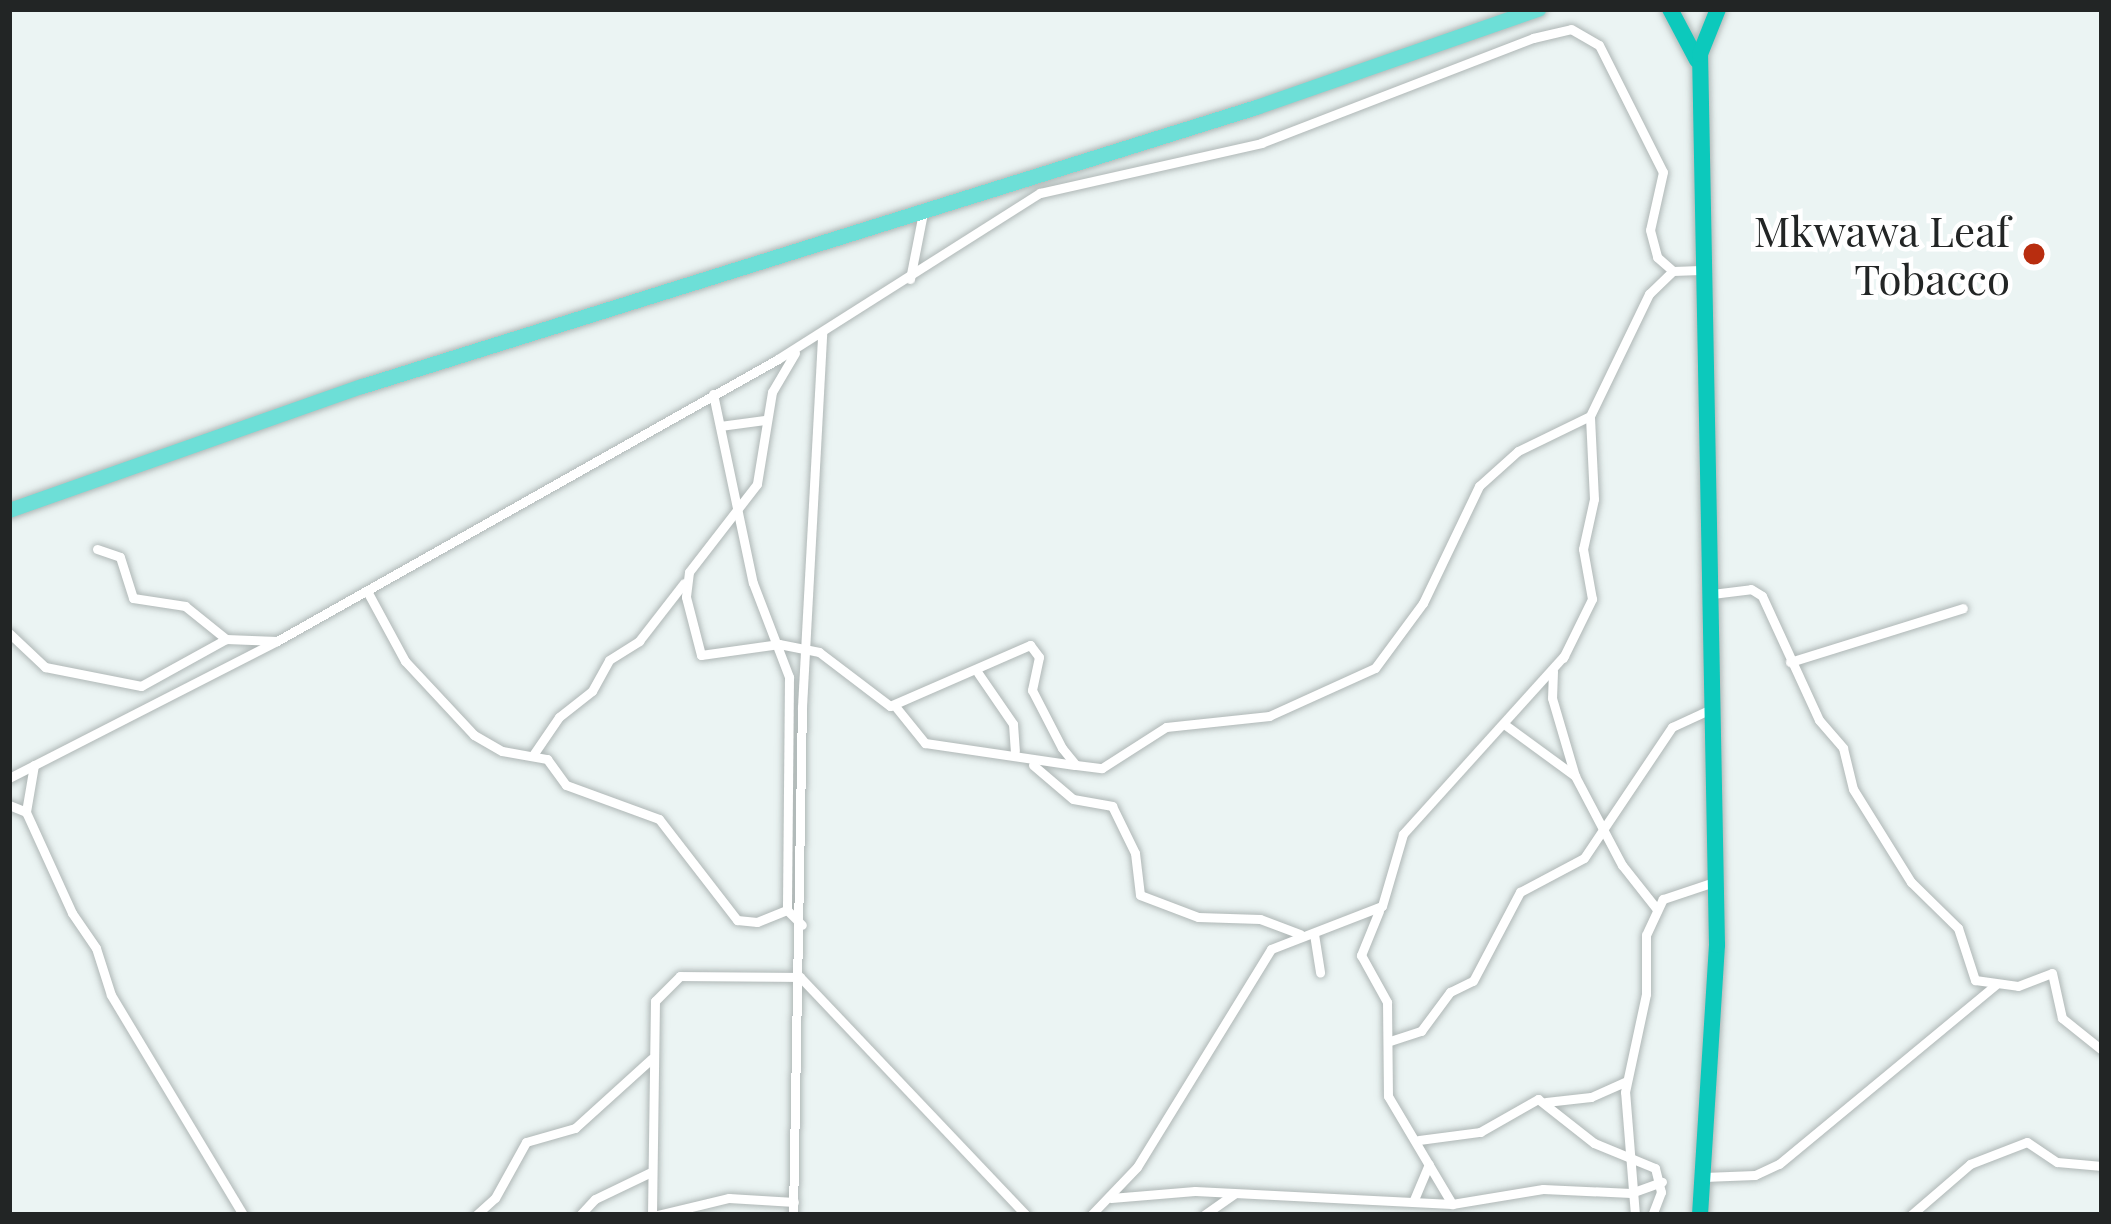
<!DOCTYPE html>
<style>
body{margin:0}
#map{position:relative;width:2111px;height:1224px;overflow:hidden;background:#ebf4f3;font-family:"Playfair Display",serif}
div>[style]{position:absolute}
.roads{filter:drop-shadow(0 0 3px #afb7b6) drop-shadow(0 0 3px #afb7b6)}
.street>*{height:9px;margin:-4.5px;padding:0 4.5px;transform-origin:4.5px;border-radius:4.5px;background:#fff}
.primary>*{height:15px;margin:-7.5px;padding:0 7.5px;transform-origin:7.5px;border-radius:7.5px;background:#6ddfd7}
.highway>*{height:16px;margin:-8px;padding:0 8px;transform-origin:8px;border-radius:8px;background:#0cc9bc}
.dots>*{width:33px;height:33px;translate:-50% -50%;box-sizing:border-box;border:6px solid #fff;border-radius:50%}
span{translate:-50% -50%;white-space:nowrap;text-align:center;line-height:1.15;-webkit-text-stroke:9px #fff;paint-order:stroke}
.poi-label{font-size:42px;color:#222525}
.right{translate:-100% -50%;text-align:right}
.frame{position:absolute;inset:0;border:12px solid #222525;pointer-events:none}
</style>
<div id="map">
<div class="roads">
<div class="street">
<div style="left:910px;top:279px;width:67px;rotate:-78.9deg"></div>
<div style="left:795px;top:353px;width:45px;rotate:120.5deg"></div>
<div style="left:772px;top:392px;width:93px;rotate:99.3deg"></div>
<div style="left:757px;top:484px;width:111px;rotate:127.7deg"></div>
<div style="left:689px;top:572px;width:25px;rotate:97deg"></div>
<div style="left:686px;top:597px;width:60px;rotate:75.5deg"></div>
<div style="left:701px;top:655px;width:79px;rotate:-8deg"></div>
<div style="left:779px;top:644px;width:41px;rotate:11.3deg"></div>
<div style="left:819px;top:652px;width:89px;rotate:37.3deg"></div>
<div style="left:890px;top:706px;width:153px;rotate:-23.5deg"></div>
<div style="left:1030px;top:645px;width:15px;rotate:53deg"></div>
<div style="left:1039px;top:657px;width:34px;rotate:102deg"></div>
<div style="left:1032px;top:690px;width:65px;rotate:62.7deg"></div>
<div style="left:1062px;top:748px;width:22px;rotate:51deg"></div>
<div style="left:1076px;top:765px;width:26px;rotate:7deg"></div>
<div style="left:1102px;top:768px;width:76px;rotate:-32.6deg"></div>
<div style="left:1166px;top:727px;width:104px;rotate:-6.1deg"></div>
<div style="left:1269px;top:716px;width:116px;rotate:-24.4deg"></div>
<div style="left:1375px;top:668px;width:81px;rotate:-53.6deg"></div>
<div style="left:1423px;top:603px;width:130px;rotate:-64.4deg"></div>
<div style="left:1479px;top:486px;width:52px;rotate:-41.9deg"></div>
<div style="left:1518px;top:451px;width:80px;rotate:-25.9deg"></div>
<div style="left:713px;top:394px;width:193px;rotate:78.1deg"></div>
<div style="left:753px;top:583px;width:101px;rotate:69deg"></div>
<div style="left:789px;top:677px;width:233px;rotate:90.5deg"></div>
<div style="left:720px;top:426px;width:45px;rotate:-7.6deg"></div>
<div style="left:97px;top:549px;width:24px;rotate:19deg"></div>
<div style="left:120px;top:557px;width:43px;rotate:72.4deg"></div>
<div style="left:133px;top:598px;width:53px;rotate:8.7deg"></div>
<div style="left:185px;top:606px;width:53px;rotate:38.8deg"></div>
<div style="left:367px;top:591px;width:80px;rotate:61.5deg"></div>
<div style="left:405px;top:661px;width:101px;rotate:47deg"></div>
<div style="left:474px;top:735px;width:32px;rotate:30deg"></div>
<div style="left:502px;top:751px;width:46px;rotate:10.1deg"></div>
<div style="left:547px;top:759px;width:32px;rotate:54deg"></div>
<div style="left:566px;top:785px;width:99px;rotate:20.1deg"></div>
<div style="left:659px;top:819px;width:128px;rotate:52.3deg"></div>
<div style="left:737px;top:920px;width:20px;rotate:6deg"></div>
<div style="left:757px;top:922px;width:32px;rotate:-22deg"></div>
<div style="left:787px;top:910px;width:21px;rotate:45deg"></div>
<div style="left:1712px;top:594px;width:39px;rotate:-7deg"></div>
<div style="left:1751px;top:589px;width:13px;rotate:32deg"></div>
<div style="left:1762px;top:596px;width:136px;rotate:65.3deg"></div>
<div style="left:1819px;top:720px;width:37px;rotate:49deg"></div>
<div style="left:1843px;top:748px;width:42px;rotate:76.3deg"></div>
<div style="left:1853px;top:789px;width:110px;rotate:58.1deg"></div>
<div style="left:1911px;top:882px;width:66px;rotate:44.4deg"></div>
<div style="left:1958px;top:928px;width:55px;rotate:71.9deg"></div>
<div style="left:1975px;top:980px;width:43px;rotate:7.9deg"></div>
<div style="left:2018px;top:986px;width:36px;rotate:-21deg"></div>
<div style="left:2052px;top:973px;width:46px;rotate:77.5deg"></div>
<div style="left:2062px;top:1018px;width:51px;rotate:38.7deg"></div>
<div style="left:9px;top:633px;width:50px;rotate:43.4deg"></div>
<div style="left:45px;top:667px;width:98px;rotate:11.2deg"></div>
<div style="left:141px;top:686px;width:97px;rotate:-28.9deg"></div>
<div style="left:226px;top:639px;width:51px;rotate:2.2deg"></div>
<div style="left:1563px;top:658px;width:66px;rotate:-63.8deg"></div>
<div style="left:1592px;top:599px;width:51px;rotate:-100.2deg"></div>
<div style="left:1583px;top:549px;width:51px;rotate:-77.6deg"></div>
<div style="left:1594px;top:499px;width:83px;rotate:-92.8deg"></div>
<div style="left:1590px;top:416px;width:136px;rotate:-64.2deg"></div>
<div style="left:1649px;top:294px;width:33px;rotate:-44deg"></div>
<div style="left:1790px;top:662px;width:181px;rotate:-17.3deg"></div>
<div style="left:1553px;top:671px;width:27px;rotate:92deg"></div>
<div style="left:1552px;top:698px;width:81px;rotate:73.6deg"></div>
<div style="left:1575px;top:776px;width:101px;rotate:62.2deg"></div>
<div style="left:1622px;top:865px;width:55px;rotate:51.7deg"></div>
<div style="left:978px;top:673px;width:62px;rotate:55.5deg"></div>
<div style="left:1013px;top:724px;width:27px;rotate:86deg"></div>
<div style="left:895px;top:706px;width:48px;rotate:51deg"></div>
<div style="left:925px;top:743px;width:151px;rotate:8.4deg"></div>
<div style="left:1504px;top:724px;width:88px;rotate:36.2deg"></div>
<div style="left:533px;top:755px;width:46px;rotate:-55.6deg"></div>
<div style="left:559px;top:717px;width:42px;rotate:-38.2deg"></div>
<div style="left:592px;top:691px;width:35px;rotate:-61deg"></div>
<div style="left:609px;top:660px;width:36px;rotate:-32deg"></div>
<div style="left:639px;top:641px;width:73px;rotate:-52.2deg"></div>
<div style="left:34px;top:765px;width:48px;rotate:99.7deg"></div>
<div style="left:26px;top:812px;width:111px;rotate:65.5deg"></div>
<div style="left:72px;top:913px;width:42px;rotate:55.6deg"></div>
<div style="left:96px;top:948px;width:49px;rotate:72.3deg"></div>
<div style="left:111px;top:995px;width:257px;rotate:59deg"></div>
<div style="left:1033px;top:765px;width:52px;rotate:40.4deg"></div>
<div style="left:1073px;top:799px;width:40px;rotate:10deg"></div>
<div style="left:1112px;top:806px;width:52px;rotate:63.9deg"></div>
<div style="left:1135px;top:853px;width:42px;rotate:83.2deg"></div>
<div style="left:1140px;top:895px;width:62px;rotate:20.8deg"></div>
<div style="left:1198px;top:917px;width:62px;rotate:1.8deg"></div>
<div style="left:1260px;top:919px;width:43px;rotate:20.6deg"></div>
<div style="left:9px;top:778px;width:301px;rotate:-27.1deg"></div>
<div style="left:277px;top:641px;width:575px;rotate:-29.37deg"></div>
<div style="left:778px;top:359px;width:310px;rotate:-32.4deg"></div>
<div style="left:1040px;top:193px;width:227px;rotate:-12.7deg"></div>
<div style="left:1261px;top:143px;width:292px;rotate:-21.1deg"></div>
<div style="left:1533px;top:38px;width:39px;rotate:-13deg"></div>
<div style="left:1571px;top:29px;width:32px;rotate:30deg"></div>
<div style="left:1599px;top:45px;width:142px;rotate:63.3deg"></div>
<div style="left:1663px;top:172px;width:59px;rotate:102.6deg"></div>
<div style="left:1650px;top:230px;width:28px;rotate:75deg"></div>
<div style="left:1657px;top:257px;width:21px;rotate:41deg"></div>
<div style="left:1673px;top:271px;width:34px;rotate:-2deg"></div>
<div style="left:9px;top:805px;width:18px;rotate:22deg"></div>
<div style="left:1379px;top:911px;width:48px;rotate:112.2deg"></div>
<div style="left:1361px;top:955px;width:54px;rotate:61deg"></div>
<div style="left:1387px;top:1002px;width:94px;rotate:89.4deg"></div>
<div style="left:1388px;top:1096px;width:126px;rotate:59.3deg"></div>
<div style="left:1314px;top:934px;width:39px;rotate:81deg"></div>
<div style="left:1390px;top:1041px;width:33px;rotate:-18deg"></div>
<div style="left:1421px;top:1031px;width:49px;rotate:-53.4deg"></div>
<div style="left:1450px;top:992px;width:25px;rotate:-26deg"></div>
<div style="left:1473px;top:981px;width:101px;rotate:-62.2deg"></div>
<div style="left:1520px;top:892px;width:72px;rotate:-28deg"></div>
<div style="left:1584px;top:858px;width:158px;rotate:-56.1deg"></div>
<div style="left:1672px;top:727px;width:43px;rotate:-24.8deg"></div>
<div style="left:1546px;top:1102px;width:45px;rotate:-6.3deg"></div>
<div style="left:1591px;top:1097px;width:39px;rotate:-24deg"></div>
<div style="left:1419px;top:1140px;width:62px;rotate:-7.5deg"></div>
<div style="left:1480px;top:1132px;width:67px;rotate:-29.6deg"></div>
<div style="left:1538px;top:1099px;width:71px;rotate:38.2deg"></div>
<div style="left:1594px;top:1143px;width:66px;rotate:22.3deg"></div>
<div style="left:1655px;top:1168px;width:25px;rotate:76deg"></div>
<div style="left:1661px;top:1192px;width:25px;rotate:111deg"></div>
<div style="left:1704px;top:1177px;width:51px;rotate:-2.2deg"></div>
<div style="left:1755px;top:1175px;width:26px;rotate:-25deg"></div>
<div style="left:1779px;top:1164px;width:281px;rotate:-39.6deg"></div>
<div style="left:1111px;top:1198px;width:84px;rotate:-4.8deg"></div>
<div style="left:1195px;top:1191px;width:257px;rotate:2.9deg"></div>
<div style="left:1452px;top:1204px;width:92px;rotate:-9.4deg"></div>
<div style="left:1543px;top:1189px;width:88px;rotate:2.6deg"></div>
<div style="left:1631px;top:1193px;width:33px;rotate:-20deg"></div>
<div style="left:1413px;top:1202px;width:41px;rotate:-67.2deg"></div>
<div style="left:476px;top:1215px;width:25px;rotate:-42deg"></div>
<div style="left:495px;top:1198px;width:64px;rotate:-61deg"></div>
<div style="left:526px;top:1142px;width:51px;rotate:-15.9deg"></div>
<div style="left:575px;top:1128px;width:103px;rotate:-42.2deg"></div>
<div style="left:580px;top:1215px;width:22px;rotate:-47deg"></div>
<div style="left:595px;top:1199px;width:62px;rotate:-25.7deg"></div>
<div style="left:652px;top:1215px;width:214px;rotate:-89.2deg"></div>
<div style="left:655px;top:1001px;width:35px;rotate:-45deg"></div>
<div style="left:680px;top:976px;width:120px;rotate:0.5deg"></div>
<div style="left:800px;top:977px;width:328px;rotate:46.5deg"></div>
<div style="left:658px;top:1215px;width:73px;rotate:-13.5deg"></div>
<div style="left:729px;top:1198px;width:65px;rotate:3.5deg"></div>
<div style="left:793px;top:1215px;width:508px;rotate:-88.99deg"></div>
<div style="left:802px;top:707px;width:374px;rotate:-86.9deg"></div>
<div style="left:1091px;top:1215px;width:66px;rotate:-46.2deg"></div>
<div style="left:1137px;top:1167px;width:256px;rotate:-58.4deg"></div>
<div style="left:1271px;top:949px;width:119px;rotate:-21.2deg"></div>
<div style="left:1382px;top:906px;width:75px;rotate:-73.7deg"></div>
<div style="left:1403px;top:834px;width:240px;rotate:-47.9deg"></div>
<div style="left:1204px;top:1215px;width:37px;rotate:-35deg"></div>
<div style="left:1635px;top:1215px;width:123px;rotate:-94.6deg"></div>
<div style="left:1625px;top:1092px;width:100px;rotate:-77.9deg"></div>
<div style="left:1646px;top:994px;width:59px;rotate:-90deg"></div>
<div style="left:1646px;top:935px;width:40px;rotate:-65deg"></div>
<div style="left:1663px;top:899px;width:54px;rotate:-18.4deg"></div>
<div style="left:1911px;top:1215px;width:78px;rotate:-40.8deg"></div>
<div style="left:1970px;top:1164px;width:61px;rotate:-21.1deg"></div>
<div style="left:2027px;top:1142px;width:36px;rotate:34deg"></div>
<div style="left:2057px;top:1162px;width:45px;rotate:5.1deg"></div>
</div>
<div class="primary">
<div style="left:9px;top:510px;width:374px;rotate:-19.4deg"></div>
<div style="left:362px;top:386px;width:937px;rotate:-17.33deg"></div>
<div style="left:1256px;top:107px;width:299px;rotate:-19.2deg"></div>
</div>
<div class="highway">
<div style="left:1670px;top:9px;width:58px;rotate:62.1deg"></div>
<div style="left:1700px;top:1215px;width:271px;rotate:-86.4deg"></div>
<div style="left:1717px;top:945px;width:891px;rotate:-91.09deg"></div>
<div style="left:1700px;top:54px;width:48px;rotate:-68.2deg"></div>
</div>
</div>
<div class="dots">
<div style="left:2034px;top:254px;background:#b82d0f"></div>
</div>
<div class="poi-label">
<span class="right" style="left:2010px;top:254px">Mkwawa Leaf<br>Tobacco</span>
</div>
<div class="frame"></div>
</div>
